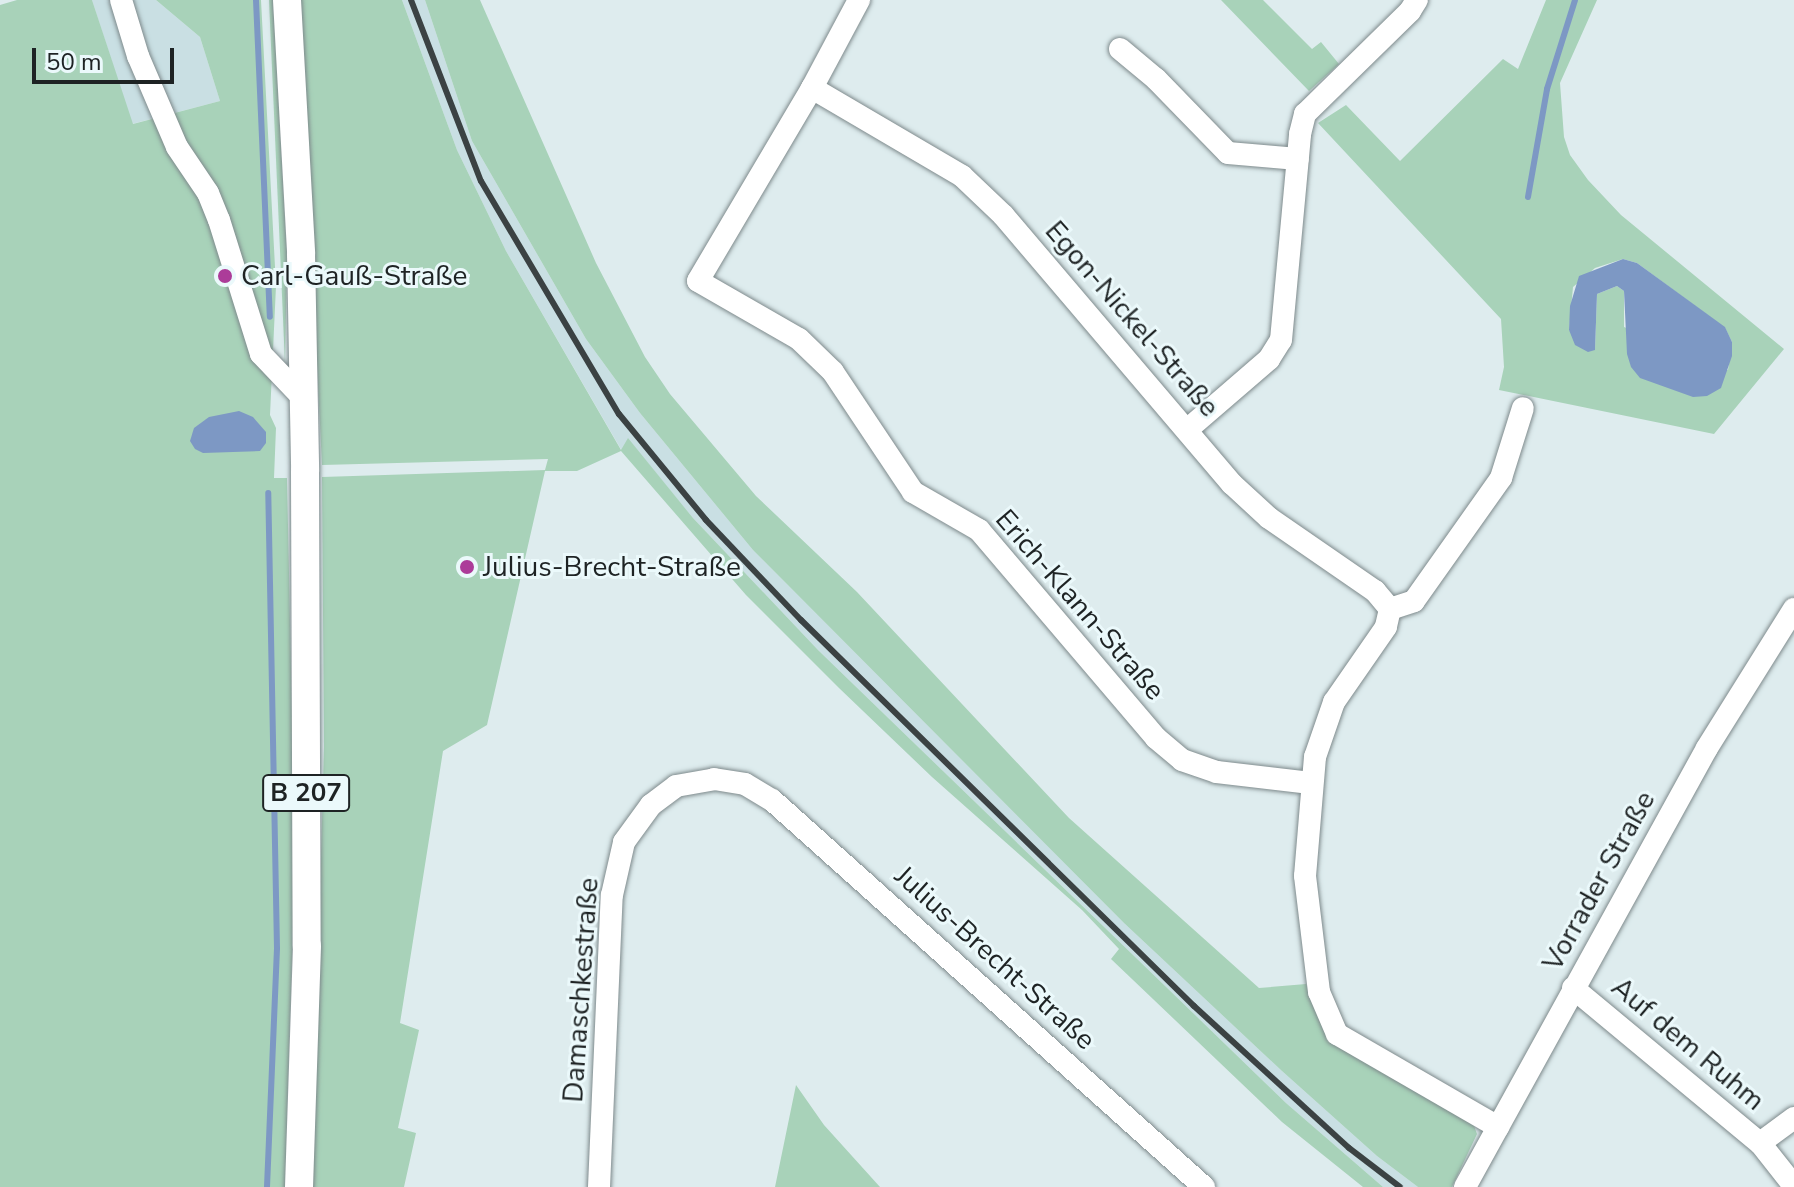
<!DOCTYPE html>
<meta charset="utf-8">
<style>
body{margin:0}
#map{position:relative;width:1794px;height:1187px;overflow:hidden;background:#deecee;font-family:"Nunito Sans",sans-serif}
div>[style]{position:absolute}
.built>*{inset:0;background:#c9dfe3}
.green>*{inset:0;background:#a8d2b9}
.water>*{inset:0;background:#7d98c4}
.stream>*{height:6px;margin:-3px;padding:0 3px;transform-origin:3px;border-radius:3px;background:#7d98c4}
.roads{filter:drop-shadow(0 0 2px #7e8a8c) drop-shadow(0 0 2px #7e8a8c)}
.minor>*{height:22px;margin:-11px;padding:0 11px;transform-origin:11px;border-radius:11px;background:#fff}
.major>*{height:28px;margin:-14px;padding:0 14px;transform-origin:14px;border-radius:14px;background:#fff}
.rail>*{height:6px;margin:-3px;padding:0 3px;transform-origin:3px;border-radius:3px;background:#3b4243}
.dots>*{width:22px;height:22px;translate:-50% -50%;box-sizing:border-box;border:4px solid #ebf9fb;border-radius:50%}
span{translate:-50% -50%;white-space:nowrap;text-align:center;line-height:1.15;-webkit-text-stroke:6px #ebf9fb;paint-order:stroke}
.shield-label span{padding:2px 6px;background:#ebf9fb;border:2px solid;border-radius:6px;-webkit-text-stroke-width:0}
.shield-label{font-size:26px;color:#1e2324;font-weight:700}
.poi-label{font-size:28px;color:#1e2324}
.left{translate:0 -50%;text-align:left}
.street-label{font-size:28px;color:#1e2324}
.scale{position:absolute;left:32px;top:48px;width:142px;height:36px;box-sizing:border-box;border:4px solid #1e2324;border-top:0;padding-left:10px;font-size:24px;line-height:28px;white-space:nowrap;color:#1e2324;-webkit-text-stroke:6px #ebf9fb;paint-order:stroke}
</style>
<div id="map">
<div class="built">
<div style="clip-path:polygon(92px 0,156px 0,200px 37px,220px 101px,132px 124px)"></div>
<div style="clip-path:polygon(402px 0,425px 0,472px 141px,586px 339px,640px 413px,753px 550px,1124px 923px,1282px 1071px,1377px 1156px,1418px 1187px,1383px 1187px,1286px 1103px,818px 650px,693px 518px,628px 439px,622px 451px,506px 251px,457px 150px)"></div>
</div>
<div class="green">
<div style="clip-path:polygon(17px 0,92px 0,133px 124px,220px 101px,200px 37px,156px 0,261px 0,276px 286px,270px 415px,276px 428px,274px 478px,287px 478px,295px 858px,285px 1187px,0 1187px,0 5px)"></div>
<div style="clip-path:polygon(269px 0,273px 0,287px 257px,285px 364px)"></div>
<div style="clip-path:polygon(299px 0,402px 0,457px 150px,506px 251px,621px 450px,628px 438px,693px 518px,818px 650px,1286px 1103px,1383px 1187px,1363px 1187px,1282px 1122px,1111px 959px,1119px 949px,1082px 910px,932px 777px,839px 688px,746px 595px,621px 451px,577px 471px,545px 471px,487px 725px,443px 751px,400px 1023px,419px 1030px,398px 1128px,416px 1133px,404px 1187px,312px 1187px,324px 747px,322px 477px,545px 470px,548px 459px,322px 465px)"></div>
<div style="clip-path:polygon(425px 0,480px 0,596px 263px,645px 357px,670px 394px,756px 496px,857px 592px,1069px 818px,1259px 988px,1306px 984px,1330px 1039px,1357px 1058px,1473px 1123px,1477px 1134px,1452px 1187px,1418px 1187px,1377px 1156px,1282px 1071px,1124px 923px,753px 550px,640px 413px,586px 339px,472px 141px)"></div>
<div style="clip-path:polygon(1221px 0,1263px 0,1312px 49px,1321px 42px,1339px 64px,1309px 91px)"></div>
<div style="clip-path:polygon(evenodd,1546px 0,1597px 0,1560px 83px,1564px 137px,1570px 155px,1588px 180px,1621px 215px,1784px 349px,1714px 434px,1499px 390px,1504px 367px,1501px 319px,1318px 123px,1346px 105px,1400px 161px,1503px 59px,1518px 69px,1546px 0,1623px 259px,1637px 263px,1725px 328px,1732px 342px,1728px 370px,1624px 327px,1624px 291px,1617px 286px,1597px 294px,1595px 350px,1569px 330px,1573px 287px,1595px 268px,1623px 259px)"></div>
<div style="clip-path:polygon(796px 1085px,824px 1125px,880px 1187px,775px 1187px)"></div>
</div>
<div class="water">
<div style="clip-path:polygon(1623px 259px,1637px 263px,1725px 327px,1732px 342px,1732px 356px,1721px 388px,1707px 396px,1693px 397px,1640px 378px,1631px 367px,1627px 354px,1624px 291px,1617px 286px,1597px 294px,1595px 350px,1588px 352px,1575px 345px,1569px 330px,1570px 306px,1579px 276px)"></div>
<div style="clip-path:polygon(239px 411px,253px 417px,266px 432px,266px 443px,260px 451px,203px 453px,195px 449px,190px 441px,194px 428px,209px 417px)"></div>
</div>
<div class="stream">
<div style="left:256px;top:0;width:317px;rotate:87.5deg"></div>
<div style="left:1528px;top:197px;width:110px;rotate:-80deg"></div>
<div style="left:1547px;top:89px;width:93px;rotate:-72.5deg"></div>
<div style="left:267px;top:1187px;width:239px;rotate:-87.6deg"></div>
<div style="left:277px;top:948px;width:455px;rotate:-91.1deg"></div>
</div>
<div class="roads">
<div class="minor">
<div style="left:121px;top:0;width:59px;rotate:73.1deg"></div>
<div style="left:138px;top:56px;width:99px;rotate:66.8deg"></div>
<div style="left:177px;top:147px;width:55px;rotate:56deg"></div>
<div style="left:208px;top:193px;width:29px;rotate:68deg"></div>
<div style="left:219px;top:220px;width:140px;rotate:72.6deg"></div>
<div style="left:261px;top:354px;width:61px;rotate:46.3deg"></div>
<div style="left:859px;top:0;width:100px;rotate:118.1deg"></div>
<div style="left:812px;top:88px;width:224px;rotate:120.6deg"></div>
<div style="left:698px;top:281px;width:116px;rotate:29.9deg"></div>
<div style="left:799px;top:339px;width:47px;rotate:44.1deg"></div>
<div style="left:833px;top:372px;width:144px;rotate:56.3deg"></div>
<div style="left:913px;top:492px;width:76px;rotate:29.9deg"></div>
<div style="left:979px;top:530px;width:273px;rotate:49.6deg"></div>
<div style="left:1156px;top:738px;width:34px;rotate:40deg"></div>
<div style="left:1182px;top:760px;width:37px;rotate:19deg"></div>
<div style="left:1217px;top:772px;width:94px;rotate:6.7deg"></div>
<div style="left:1120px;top:49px;width:47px;rotate:39.8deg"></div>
<div style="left:1156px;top:79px;width:103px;rotate:45.8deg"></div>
<div style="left:1228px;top:153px;width:70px;rotate:4.9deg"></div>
<div style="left:812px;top:88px;width:174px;rotate:30.4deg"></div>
<div style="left:962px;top:176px;width:57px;rotate:43.6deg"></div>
<div style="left:1003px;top:215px;width:353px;rotate:49.6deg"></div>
<div style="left:1232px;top:484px;width:50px;rotate:42.6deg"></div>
<div style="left:1269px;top:518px;width:129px;rotate:34.6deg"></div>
<div style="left:1375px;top:591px;width:23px;rotate:50deg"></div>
<div style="left:1188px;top:429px;width:107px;rotate:-40.8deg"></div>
<div style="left:1269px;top:359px;width:22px;rotate:-58deg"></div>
<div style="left:1281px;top:340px;width:207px;rotate:-84.7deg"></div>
<div style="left:1300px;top:134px;width:21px;rotate:-76deg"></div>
<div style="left:1305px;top:114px;width:147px;rotate:-44.4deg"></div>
<div style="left:1410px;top:11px;width:13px;rotate:-58deg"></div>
<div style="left:1390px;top:609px;width:18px;rotate:103deg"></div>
<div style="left:1386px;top:627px;width:91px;rotate:124.7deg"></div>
<div style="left:1334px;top:702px;width:58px;rotate:109.1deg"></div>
<div style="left:1315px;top:757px;width:119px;rotate:94.8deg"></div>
<div style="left:1305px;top:876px;width:117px;rotate:83.1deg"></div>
<div style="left:1319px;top:992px;width:46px;rotate:66.8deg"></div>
<div style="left:1337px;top:1034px;width:186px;rotate:30deg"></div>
<div style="left:1390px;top:609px;width:25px;rotate:-18deg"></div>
<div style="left:1414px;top:601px;width:151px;rotate:-54.7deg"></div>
<div style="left:1501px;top:478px;width:73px;rotate:-72.6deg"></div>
<div style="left:1573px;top:988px;width:243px;rotate:39.7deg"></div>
<div style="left:1760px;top:1143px;width:55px;rotate:51.7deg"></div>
<div style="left:1760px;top:1143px;width:42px;rotate:-36.3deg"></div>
<div style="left:599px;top:1187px;width:292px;rotate:-87.5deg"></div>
<div style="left:612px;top:895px;width:54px;rotate:-77.2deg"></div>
<div style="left:624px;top:842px;width:46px;rotate:-53.9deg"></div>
<div style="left:651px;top:805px;width:31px;rotate:-37deg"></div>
<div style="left:676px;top:786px;width:39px;rotate:-10deg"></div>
<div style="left:714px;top:779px;width:31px;rotate:9deg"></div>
<div style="left:745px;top:784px;width:31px;rotate:31deg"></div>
<div style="left:772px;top:800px;width:580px;rotate:41.86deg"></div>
<div style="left:1465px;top:1187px;width:501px;rotate:-61.13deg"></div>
<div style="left:1707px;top:748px;width:164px;rotate:-58deg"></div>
</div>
<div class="major">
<div style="left:287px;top:0;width:254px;rotate:86.8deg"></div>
<div style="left:301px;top:254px;width:217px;rotate:88.9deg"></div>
<div style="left:305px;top:471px;width:475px;rotate:89.8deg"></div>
<div style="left:307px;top:946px;width:241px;rotate:91.9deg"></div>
</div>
</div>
<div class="rail">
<div style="left:411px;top:0;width:194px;rotate:68.9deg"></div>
<div style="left:481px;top:181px;width:271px;rotate:59.4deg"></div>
<div style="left:619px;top:414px;width:137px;rotate:50.6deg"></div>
<div style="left:706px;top:520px;width:138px;rotate:46.5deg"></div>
<div style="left:801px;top:620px;width:551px;rotate:44.49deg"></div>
<div style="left:1194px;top:1006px;width:210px;rotate:42.5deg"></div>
<div style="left:1349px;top:1148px;width:64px;rotate:37.4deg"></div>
</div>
<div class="dots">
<div style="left:225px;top:276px;background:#ac3c99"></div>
<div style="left:467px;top:567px;background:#ac3c99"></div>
</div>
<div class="shield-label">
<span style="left:306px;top:793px">B 207</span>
</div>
<div class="poi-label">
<span class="left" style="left:241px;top:276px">Carl-Gauß-Straße</span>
<span class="left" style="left:483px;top:567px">Julius-Brecht-Straße</span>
</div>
<div class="street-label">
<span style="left:1132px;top:319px;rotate:49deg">Egon-Nickel-Straße</span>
<span style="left:1080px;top:605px;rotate:49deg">Erich-Klann-Straße</span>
<span style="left:1599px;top:881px;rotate:-61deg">Vorrader Straße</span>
<span style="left:995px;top:958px;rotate:42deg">Julius-Brecht-Straße</span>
<span style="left:581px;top:990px;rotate:-86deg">Damaschkestraße</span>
<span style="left:1688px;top:1044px;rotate:40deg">Auf dem Ruhm</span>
</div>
<div class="scale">50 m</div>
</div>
